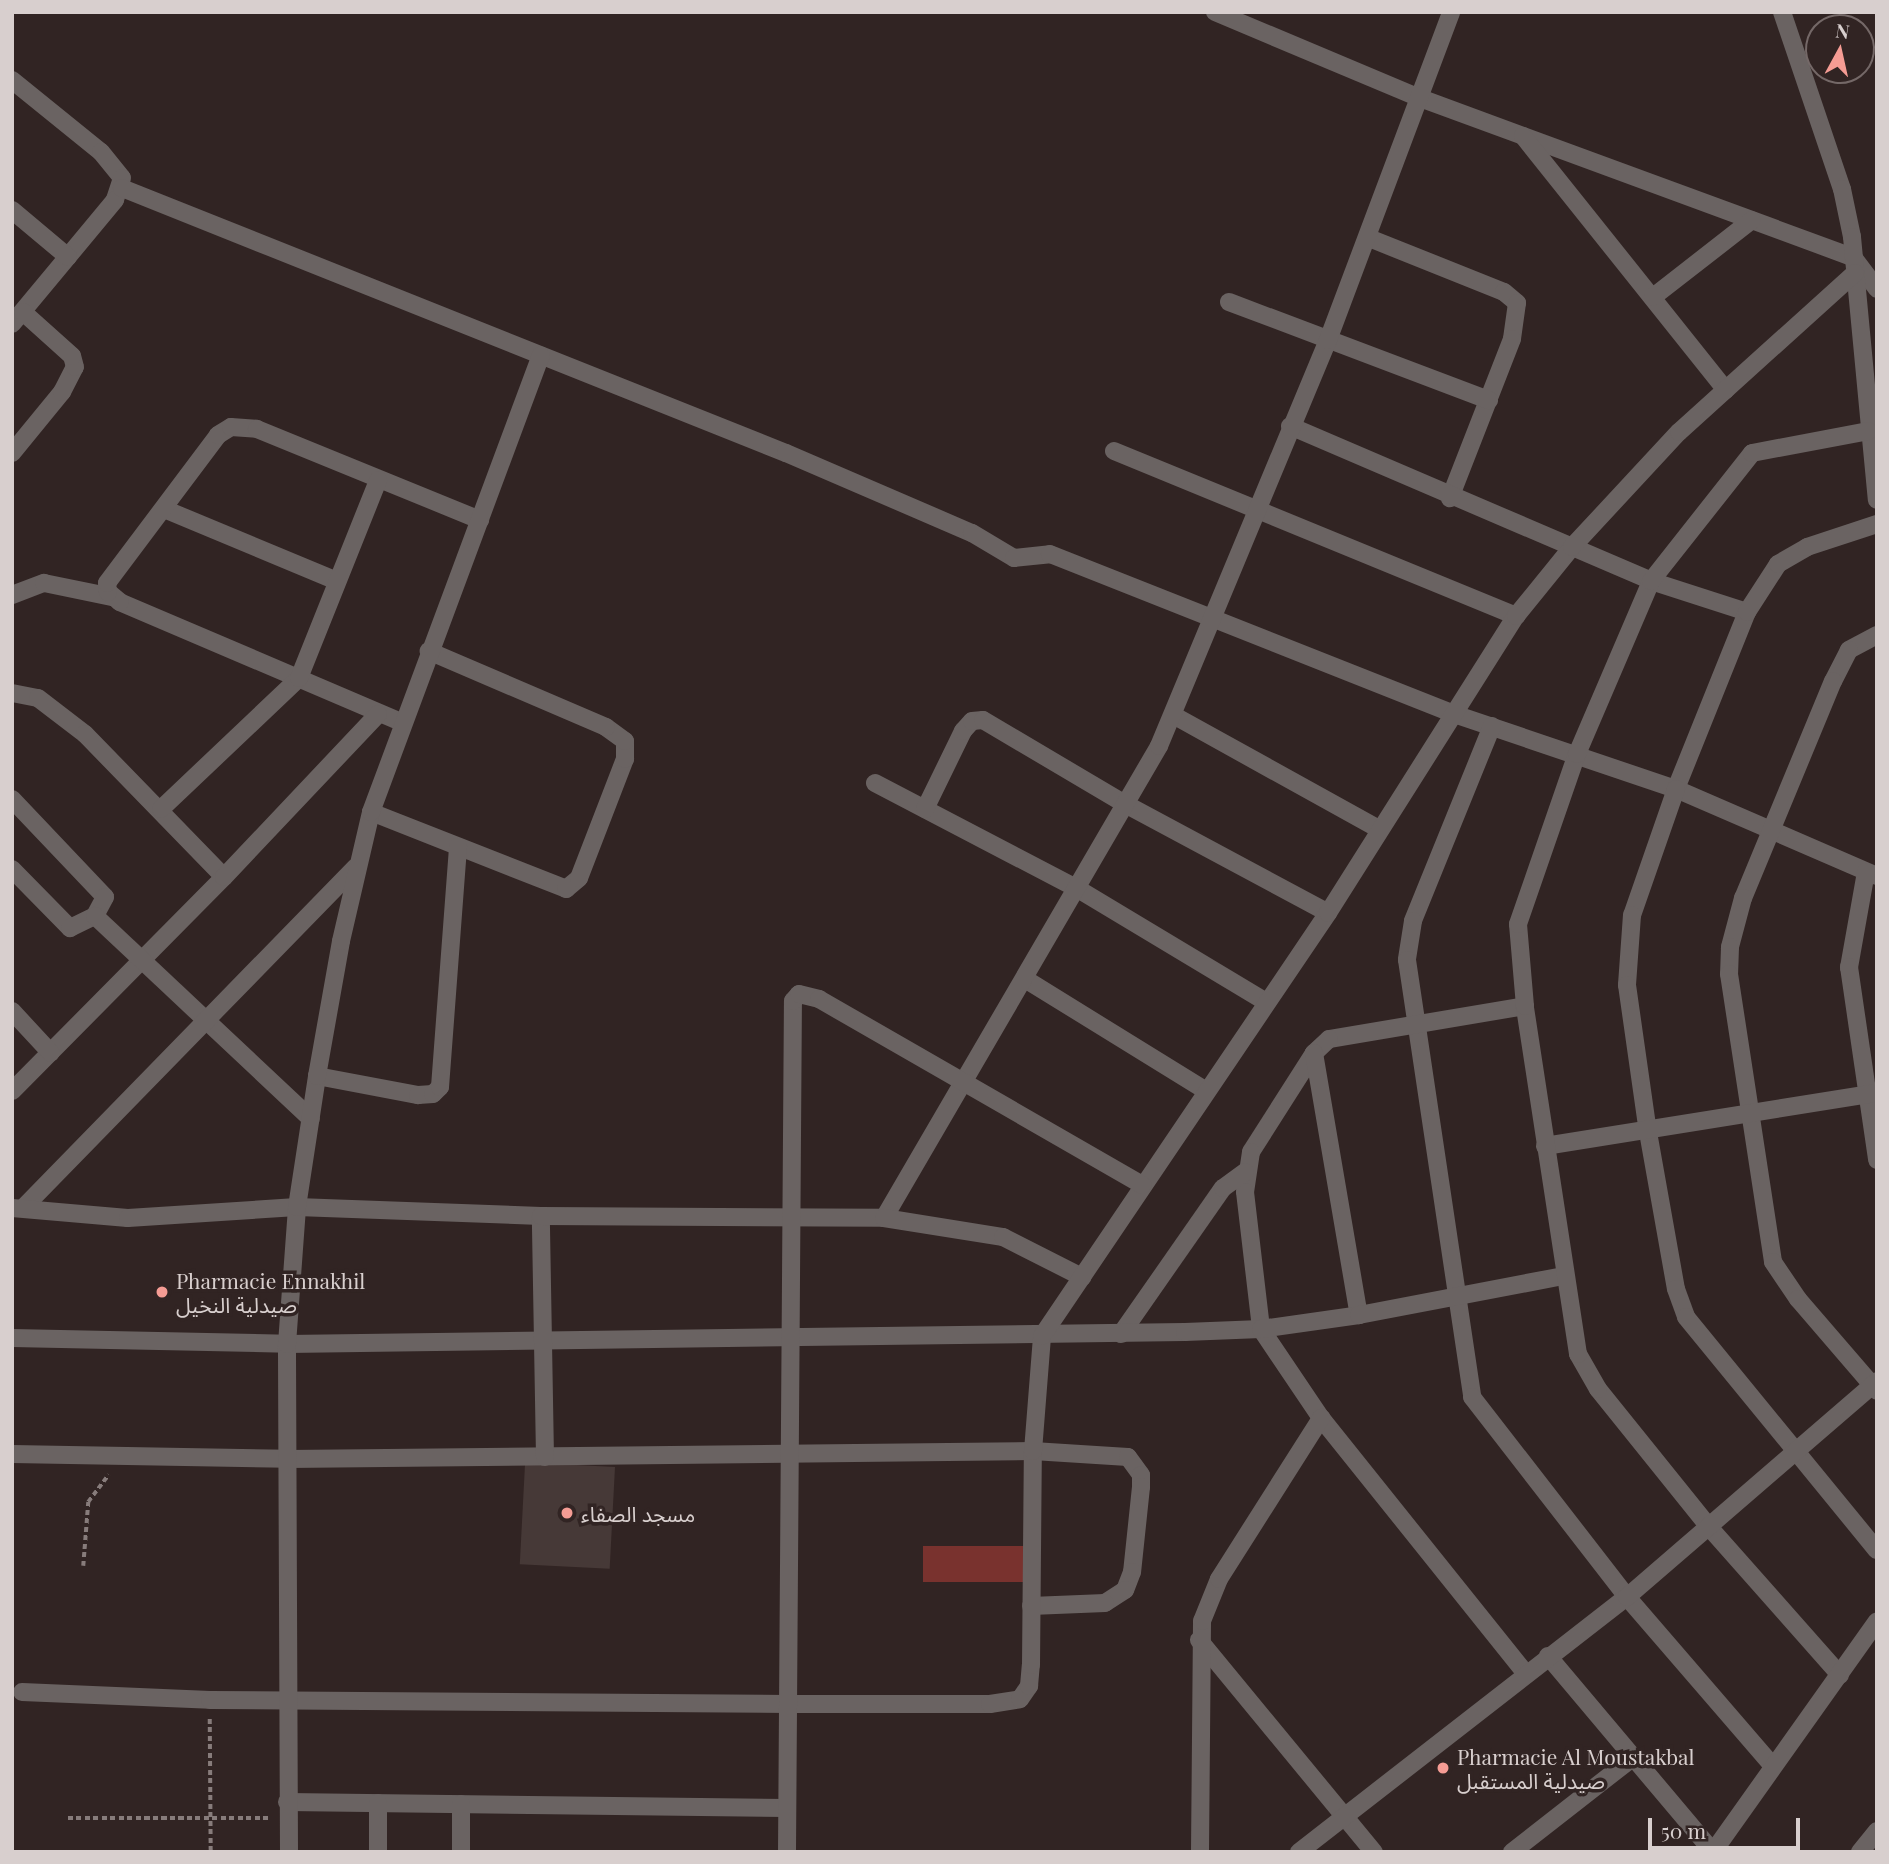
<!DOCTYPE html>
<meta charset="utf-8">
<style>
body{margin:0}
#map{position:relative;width:1889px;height:1864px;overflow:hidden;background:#312423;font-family:"Playfair Display","Noto Sans Arabic",serif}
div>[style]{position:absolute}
.green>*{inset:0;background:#79322e;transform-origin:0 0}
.building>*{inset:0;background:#463937;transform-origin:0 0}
.path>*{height:3.5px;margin-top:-1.75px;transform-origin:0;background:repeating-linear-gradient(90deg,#877c7b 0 5px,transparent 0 8.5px)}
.minor>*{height:18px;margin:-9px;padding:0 9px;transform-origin:9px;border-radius:9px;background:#6a6362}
.dots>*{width:19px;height:19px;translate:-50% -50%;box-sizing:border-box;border:4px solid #312423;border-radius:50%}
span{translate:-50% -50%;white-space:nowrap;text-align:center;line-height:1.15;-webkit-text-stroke:7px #312423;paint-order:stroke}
.poi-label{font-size:21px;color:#d8cfce}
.left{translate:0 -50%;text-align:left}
.frame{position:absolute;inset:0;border:14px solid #d8cfce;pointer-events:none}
.north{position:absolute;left:1805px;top:14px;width:70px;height:70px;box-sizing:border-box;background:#312423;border:2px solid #746867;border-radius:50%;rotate:8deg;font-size:19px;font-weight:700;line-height:28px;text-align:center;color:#d8cfce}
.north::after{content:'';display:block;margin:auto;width:24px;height:32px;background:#f59c94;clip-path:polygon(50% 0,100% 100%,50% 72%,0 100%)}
.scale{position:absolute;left:1648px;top:1818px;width:152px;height:32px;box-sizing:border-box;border:4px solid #d8cfce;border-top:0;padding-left:9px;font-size:21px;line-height:24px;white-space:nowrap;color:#d8cfce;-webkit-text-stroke:5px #312423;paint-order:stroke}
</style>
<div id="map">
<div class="green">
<div style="left:1029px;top:1546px;width:36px;height:106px;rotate:90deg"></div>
</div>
<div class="building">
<div style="left:615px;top:1467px;width:102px;height:90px;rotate:93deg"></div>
</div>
<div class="path">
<div style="left:83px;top:1566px;width:64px;rotate:-85.5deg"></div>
<div style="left:88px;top:1502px;width:34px;rotate:-53deg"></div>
<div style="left:210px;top:1719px;width:133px;rotate:89.6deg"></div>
<div style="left:68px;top:1818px;width:204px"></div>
</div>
<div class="minor">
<div style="left:1215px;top:12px;width:222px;rotate:22.8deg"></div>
<div style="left:1420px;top:98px;width:461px;rotate:20.2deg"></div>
<div style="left:1853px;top:257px;width:40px;rotate:53deg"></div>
<div style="left:1782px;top:12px;width:187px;rotate:71.3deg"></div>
<div style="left:1842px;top:189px;width:49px;rotate:78.2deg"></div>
<div style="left:1852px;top:237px;width:264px;rotate:84.6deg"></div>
<div style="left:12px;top:80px;width:114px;rotate:39deg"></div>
<div style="left:101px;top:152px;width:33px;rotate:51deg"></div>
<div style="left:122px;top:178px;width:23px;rotate:108deg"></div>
<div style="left:115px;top:200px;width:161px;rotate:129.7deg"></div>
<div style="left:1523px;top:136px;width:325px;rotate:51.4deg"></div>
<div style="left:122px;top:188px;width:715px;rotate:21.76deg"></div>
<div style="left:786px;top:453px;width:202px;rotate:23.3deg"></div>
<div style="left:972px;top:533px;width:49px;rotate:30.8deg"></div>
<div style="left:1014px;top:558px;width:36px;rotate:-6deg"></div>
<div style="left:1050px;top:554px;width:435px;rotate:21.6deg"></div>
<div style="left:1454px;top:714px;width:234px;rotate:18.7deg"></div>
<div style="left:1676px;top:789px;width:219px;rotate:23.4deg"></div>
<div style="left:12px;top:210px;width:73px;rotate:40deg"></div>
<div style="left:1369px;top:238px;width:145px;rotate:21.8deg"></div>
<div style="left:1504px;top:292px;width:17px;rotate:40deg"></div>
<div style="left:1517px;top:303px;width:36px;rotate:98deg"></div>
<div style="left:1512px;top:339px;width:171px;rotate:111.3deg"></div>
<div style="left:1653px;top:297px;width:125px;rotate:-37.9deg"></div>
<div style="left:1229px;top:302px;width:278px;rotate:20.7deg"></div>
<div style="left:1290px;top:426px;width:393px;rotate:23.2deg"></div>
<div style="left:1651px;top:581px;width:101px;rotate:17.9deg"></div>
<div style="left:1747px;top:612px;width:191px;rotate:111.9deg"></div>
<div style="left:1676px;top:789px;width:133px;rotate:109.2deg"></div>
<div style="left:1632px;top:915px;width:70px;rotate:94.1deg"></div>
<div style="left:1627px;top:985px;width:148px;rotate:81.9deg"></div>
<div style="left:1648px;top:1132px;width:159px;rotate:79.9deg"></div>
<div style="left:1676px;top:1289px;width:30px;rotate:70deg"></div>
<div style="left:1686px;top:1317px;width:301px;rotate:50.7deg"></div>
<div style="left:1114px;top:451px;width:435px;rotate:22.3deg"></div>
<div style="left:12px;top:453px;width:79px;rotate:-50.7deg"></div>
<div style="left:62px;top:392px;width:28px;rotate:-63deg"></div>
<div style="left:75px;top:367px;width:11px;rotate:-105deg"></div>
<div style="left:72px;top:356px;width:66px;rotate:-138.1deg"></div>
<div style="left:164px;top:509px;width:187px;rotate:22.6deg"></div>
<div style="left:12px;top:595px;width:34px;rotate:-21deg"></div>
<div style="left:44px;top:583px;width:69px;rotate:11.6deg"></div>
<div style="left:1747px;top:612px;width:57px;rotate:-57.1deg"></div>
<div style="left:1778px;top:564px;width:34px;rotate:-30deg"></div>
<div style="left:1807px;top:547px;width:74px;rotate:-18.2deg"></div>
<div style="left:1877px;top:635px;width:32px;rotate:152deg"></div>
<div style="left:1849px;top:650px;width:35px;rotate:117deg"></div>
<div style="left:1833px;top:681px;width:235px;rotate:112.5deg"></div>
<div style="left:1743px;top:898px;width:51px;rotate:104.9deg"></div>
<div style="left:1730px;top:947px;width:27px;rotate:92deg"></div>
<div style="left:1729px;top:974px;width:291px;rotate:81.3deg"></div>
<div style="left:1773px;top:1262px;width:45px;rotate:56deg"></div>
<div style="left:1798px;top:1299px;width:121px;rotate:49.3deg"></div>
<div style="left:12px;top:693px;width:26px;rotate:11deg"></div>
<div style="left:38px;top:698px;width:59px;rotate:37.5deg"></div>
<div style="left:85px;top:734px;width:199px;rotate:45.8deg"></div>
<div style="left:224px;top:877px;width:301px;rotate:134.7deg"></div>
<div style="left:1173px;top:715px;width:235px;rotate:29deg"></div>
<div style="left:401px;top:722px;width:306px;rotate:-156.9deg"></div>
<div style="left:120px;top:602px;width:16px;rotate:-140deg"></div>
<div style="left:108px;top:592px;width:9px;rotate:-96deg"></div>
<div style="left:107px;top:583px;width:185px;rotate:-53.1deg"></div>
<div style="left:218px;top:435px;width:15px;rotate:-32deg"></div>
<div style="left:231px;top:427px;width:26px;rotate:4deg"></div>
<div style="left:257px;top:429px;width:241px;rotate:22.2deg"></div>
<div style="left:1492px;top:726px;width:210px;rotate:112.1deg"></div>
<div style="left:1413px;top:921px;width:39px;rotate:99deg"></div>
<div style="left:1407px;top:960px;width:442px;rotate:81.5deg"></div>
<div style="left:1472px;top:1397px;width:253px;rotate:52.2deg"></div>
<div style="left:1627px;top:1597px;width:223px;rotate:49.2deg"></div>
<div style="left:875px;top:783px;width:229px;rotate:27.6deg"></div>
<div style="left:1078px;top:889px;width:219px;rotate:31deg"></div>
<div style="left:12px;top:799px;width:135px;rotate:46.5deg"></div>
<div style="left:105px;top:897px;width:21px;rotate:118deg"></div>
<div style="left:161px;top:809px;width:190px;rotate:-43.5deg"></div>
<div style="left:299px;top:678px;width:213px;rotate:-68.2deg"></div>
<div style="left:925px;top:809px;width:87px;rotate:-64deg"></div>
<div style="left:963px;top:731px;width:13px;rotate:-48deg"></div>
<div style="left:972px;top:721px;width:11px;rotate:-5deg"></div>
<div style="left:983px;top:720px;width:167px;rotate:30.6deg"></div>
<div style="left:1127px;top:805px;width:228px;rotate:28.2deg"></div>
<div style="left:371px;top:812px;width:210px;rotate:21.5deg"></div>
<div style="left:566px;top:889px;width:17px;rotate:-40deg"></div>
<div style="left:579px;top:878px;width:128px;rotate:-68.9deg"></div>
<div style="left:625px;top:759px;width:18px;rotate:-90deg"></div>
<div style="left:625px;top:741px;width:24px;rotate:-144deg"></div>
<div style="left:606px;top:727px;width:193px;rotate:-156.8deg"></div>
<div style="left:12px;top:869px;width:83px;rotate:45.5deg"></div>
<div style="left:70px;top:928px;width:28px;rotate:-26deg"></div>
<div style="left:95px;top:916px;width:296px;rotate:43.2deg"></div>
<div style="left:1866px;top:872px;width:97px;rotate:100.1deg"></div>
<div style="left:1849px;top:967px;width:195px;rotate:81.7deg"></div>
<div style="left:224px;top:877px;width:224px;rotate:-46.6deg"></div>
<div style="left:1025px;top:979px;width:213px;rotate:31.7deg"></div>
<div style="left:1525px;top:1006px;width:199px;rotate:170.4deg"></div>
<div style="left:1329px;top:1039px;width:21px;rotate:137deg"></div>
<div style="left:1314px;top:1053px;width:117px;rotate:122.5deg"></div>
<div style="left:1251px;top:1152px;width:40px;rotate:98.5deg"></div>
<div style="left:1245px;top:1192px;width:138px;rotate:83.3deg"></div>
<div style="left:1261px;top:1329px;width:107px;rotate:56deg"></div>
<div style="left:1321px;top:1418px;width:327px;rotate:51.3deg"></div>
<div style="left:12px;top:1011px;width:57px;rotate:47.1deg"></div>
<div style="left:1314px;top:1053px;width:266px;rotate:80.3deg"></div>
<div style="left:317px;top:1076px;width:103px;rotate:10.7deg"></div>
<div style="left:418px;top:1095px;width:15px;rotate:-4deg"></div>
<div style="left:433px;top:1094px;width:10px;rotate:-45deg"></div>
<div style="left:440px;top:1087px;width:241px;rotate:-85.7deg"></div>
<div style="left:1545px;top:1146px;width:336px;rotate:-9.1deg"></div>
<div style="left:24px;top:1207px;width:475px;rotate:-45.7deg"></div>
<div style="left:12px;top:1208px;width:116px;rotate:4.9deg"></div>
<div style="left:128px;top:1218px;width:169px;rotate:-3.7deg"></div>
<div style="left:297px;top:1207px;width:244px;rotate:2.1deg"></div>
<div style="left:884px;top:1218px;width:546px;rotate:-59.77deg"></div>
<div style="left:1159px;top:746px;width:440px;rotate:-67.4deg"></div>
<div style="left:1328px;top:340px;width:350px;rotate:-69.4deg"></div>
<div style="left:1121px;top:1334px;width:178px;rotate:-55.1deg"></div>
<div style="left:1223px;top:1188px;width:27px;rotate:-36deg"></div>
<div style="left:12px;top:1338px;width:275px;rotate:1.2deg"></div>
<div style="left:287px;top:1344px;width:898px;rotate:-0.77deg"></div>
<div style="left:1185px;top:1332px;width:76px;rotate:-2.3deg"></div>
<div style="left:1261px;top:1329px;width:99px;rotate:-8.1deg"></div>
<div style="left:1359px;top:1315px;width:208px;rotate:-10.8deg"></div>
<div style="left:12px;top:1454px;width:275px;rotate:1deg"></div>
<div style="left:287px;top:1459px;width:746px;rotate:-0.61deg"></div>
<div style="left:1033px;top:1451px;width:95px;rotate:3.6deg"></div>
<div style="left:1128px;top:1457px;width:22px;rotate:54deg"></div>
<div style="left:1141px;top:1475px;width:12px;rotate:90deg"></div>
<div style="left:1141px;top:1487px;width:85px;rotate:96deg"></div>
<div style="left:1132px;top:1572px;width:19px;rotate:111deg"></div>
<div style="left:1125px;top:1590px;width:24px;rotate:147deg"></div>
<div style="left:1105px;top:1603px;width:74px;rotate:177.7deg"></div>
<div style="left:545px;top:1457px;width:241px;rotate:-91deg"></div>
<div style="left:541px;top:1216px;width:343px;rotate:0.3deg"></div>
<div style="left:884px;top:1218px;width:121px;rotate:9.1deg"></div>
<div style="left:1003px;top:1237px;width:89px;rotate:26.9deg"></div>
<div style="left:1199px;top:1640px;width:275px;rotate:50.5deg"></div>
<div style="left:1548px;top:1656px;width:256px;rotate:49.9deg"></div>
<div style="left:1840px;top:1675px;width:198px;rotate:-131.5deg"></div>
<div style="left:1709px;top:1527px;width:177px;rotate:-128.8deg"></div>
<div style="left:1598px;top:1389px;width:40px;rotate:-119.7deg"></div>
<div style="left:1578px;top:1354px;width:352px;rotate:-98.7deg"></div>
<div style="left:1525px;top:1006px;width:82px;rotate:-94.9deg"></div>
<div style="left:1518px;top:924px;width:180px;rotate:-70.9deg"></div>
<div style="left:1577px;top:754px;width:188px;rotate:-66.8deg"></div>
<div style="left:1651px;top:581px;width:163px;rotate:-51.7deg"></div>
<div style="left:1752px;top:453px;width:118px;rotate:-10.7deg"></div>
<div style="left:22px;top:1692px;width:188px;rotate:2.4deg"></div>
<div style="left:210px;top:1700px;width:578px;rotate:0.4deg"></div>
<div style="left:788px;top:1704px;width:202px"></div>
<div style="left:990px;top:1704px;width:30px;rotate:-9deg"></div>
<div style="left:1020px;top:1699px;width:16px;rotate:-55deg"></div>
<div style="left:1029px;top:1686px;width:21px;rotate:-85deg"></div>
<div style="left:1031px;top:1665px;width:214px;rotate:-89.5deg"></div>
<div style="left:1033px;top:1451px;width:115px;rotate:-85.5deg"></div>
<div style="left:1042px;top:1336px;width:511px;rotate:-55.94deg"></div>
<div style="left:1328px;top:913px;width:352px;rotate:-57.7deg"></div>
<div style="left:1516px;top:616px;width:89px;rotate:-50.9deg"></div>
<div style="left:1572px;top:547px;width:157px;rotate:-47.1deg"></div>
<div style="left:1679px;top:432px;width:237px;rotate:-42.1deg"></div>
<div style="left:287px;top:1802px;width:500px;rotate:0.69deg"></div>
<div style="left:378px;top:1803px;width:49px;rotate:90deg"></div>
<div style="left:461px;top:1804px;width:48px;rotate:90deg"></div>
<div style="left:289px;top:1852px;width:508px;rotate:-90.23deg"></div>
<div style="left:287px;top:1344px;width:137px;rotate:-85.8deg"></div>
<div style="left:297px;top:1207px;width:133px;rotate:-81.3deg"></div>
<div style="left:317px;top:1076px;width:137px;rotate:-79.9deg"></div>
<div style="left:341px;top:941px;width:132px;rotate:-76.9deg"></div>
<div style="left:371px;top:812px;width:487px;rotate:-69.6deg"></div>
<div style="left:787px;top:1852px;width:851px;rotate:-89.6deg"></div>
<div style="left:793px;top:1001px;width:9px;rotate:-49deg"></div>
<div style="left:799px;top:994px;width:21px;rotate:14deg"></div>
<div style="left:819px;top:999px;width:373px;rotate:29.9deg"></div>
<div style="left:1200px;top:1852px;width:231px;rotate:-89.5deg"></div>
<div style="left:1202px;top:1621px;width:45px;rotate:-68deg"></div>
<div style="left:1219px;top:1579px;width:191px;rotate:-57.6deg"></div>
<div style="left:1299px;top:1852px;width:415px;rotate:-37.9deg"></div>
<div style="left:1627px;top:1597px;width:330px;rotate:-40.8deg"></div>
<div style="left:1512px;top:1852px;width:151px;rotate:-38deg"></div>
<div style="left:1713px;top:1852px;width:283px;rotate:-54.6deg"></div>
<div style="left:1860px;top:1852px;width:27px;rotate:-51deg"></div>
</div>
<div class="dots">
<div style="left:162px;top:1292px;background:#f59c94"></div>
<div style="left:567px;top:1513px;background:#f59c94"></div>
<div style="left:1443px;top:1768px;background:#f59c94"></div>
</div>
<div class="poi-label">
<span class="left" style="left:176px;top:1292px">Pharmacie Ennakhil<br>صيدلية النخيل</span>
<span class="left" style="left:581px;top:1513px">مسجد الصفاء</span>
<span class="left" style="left:1457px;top:1768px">Pharmacie Al Moustakbal<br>صيدلية المستقبل</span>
</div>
<div class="frame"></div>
<div class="north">N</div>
<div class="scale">50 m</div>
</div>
